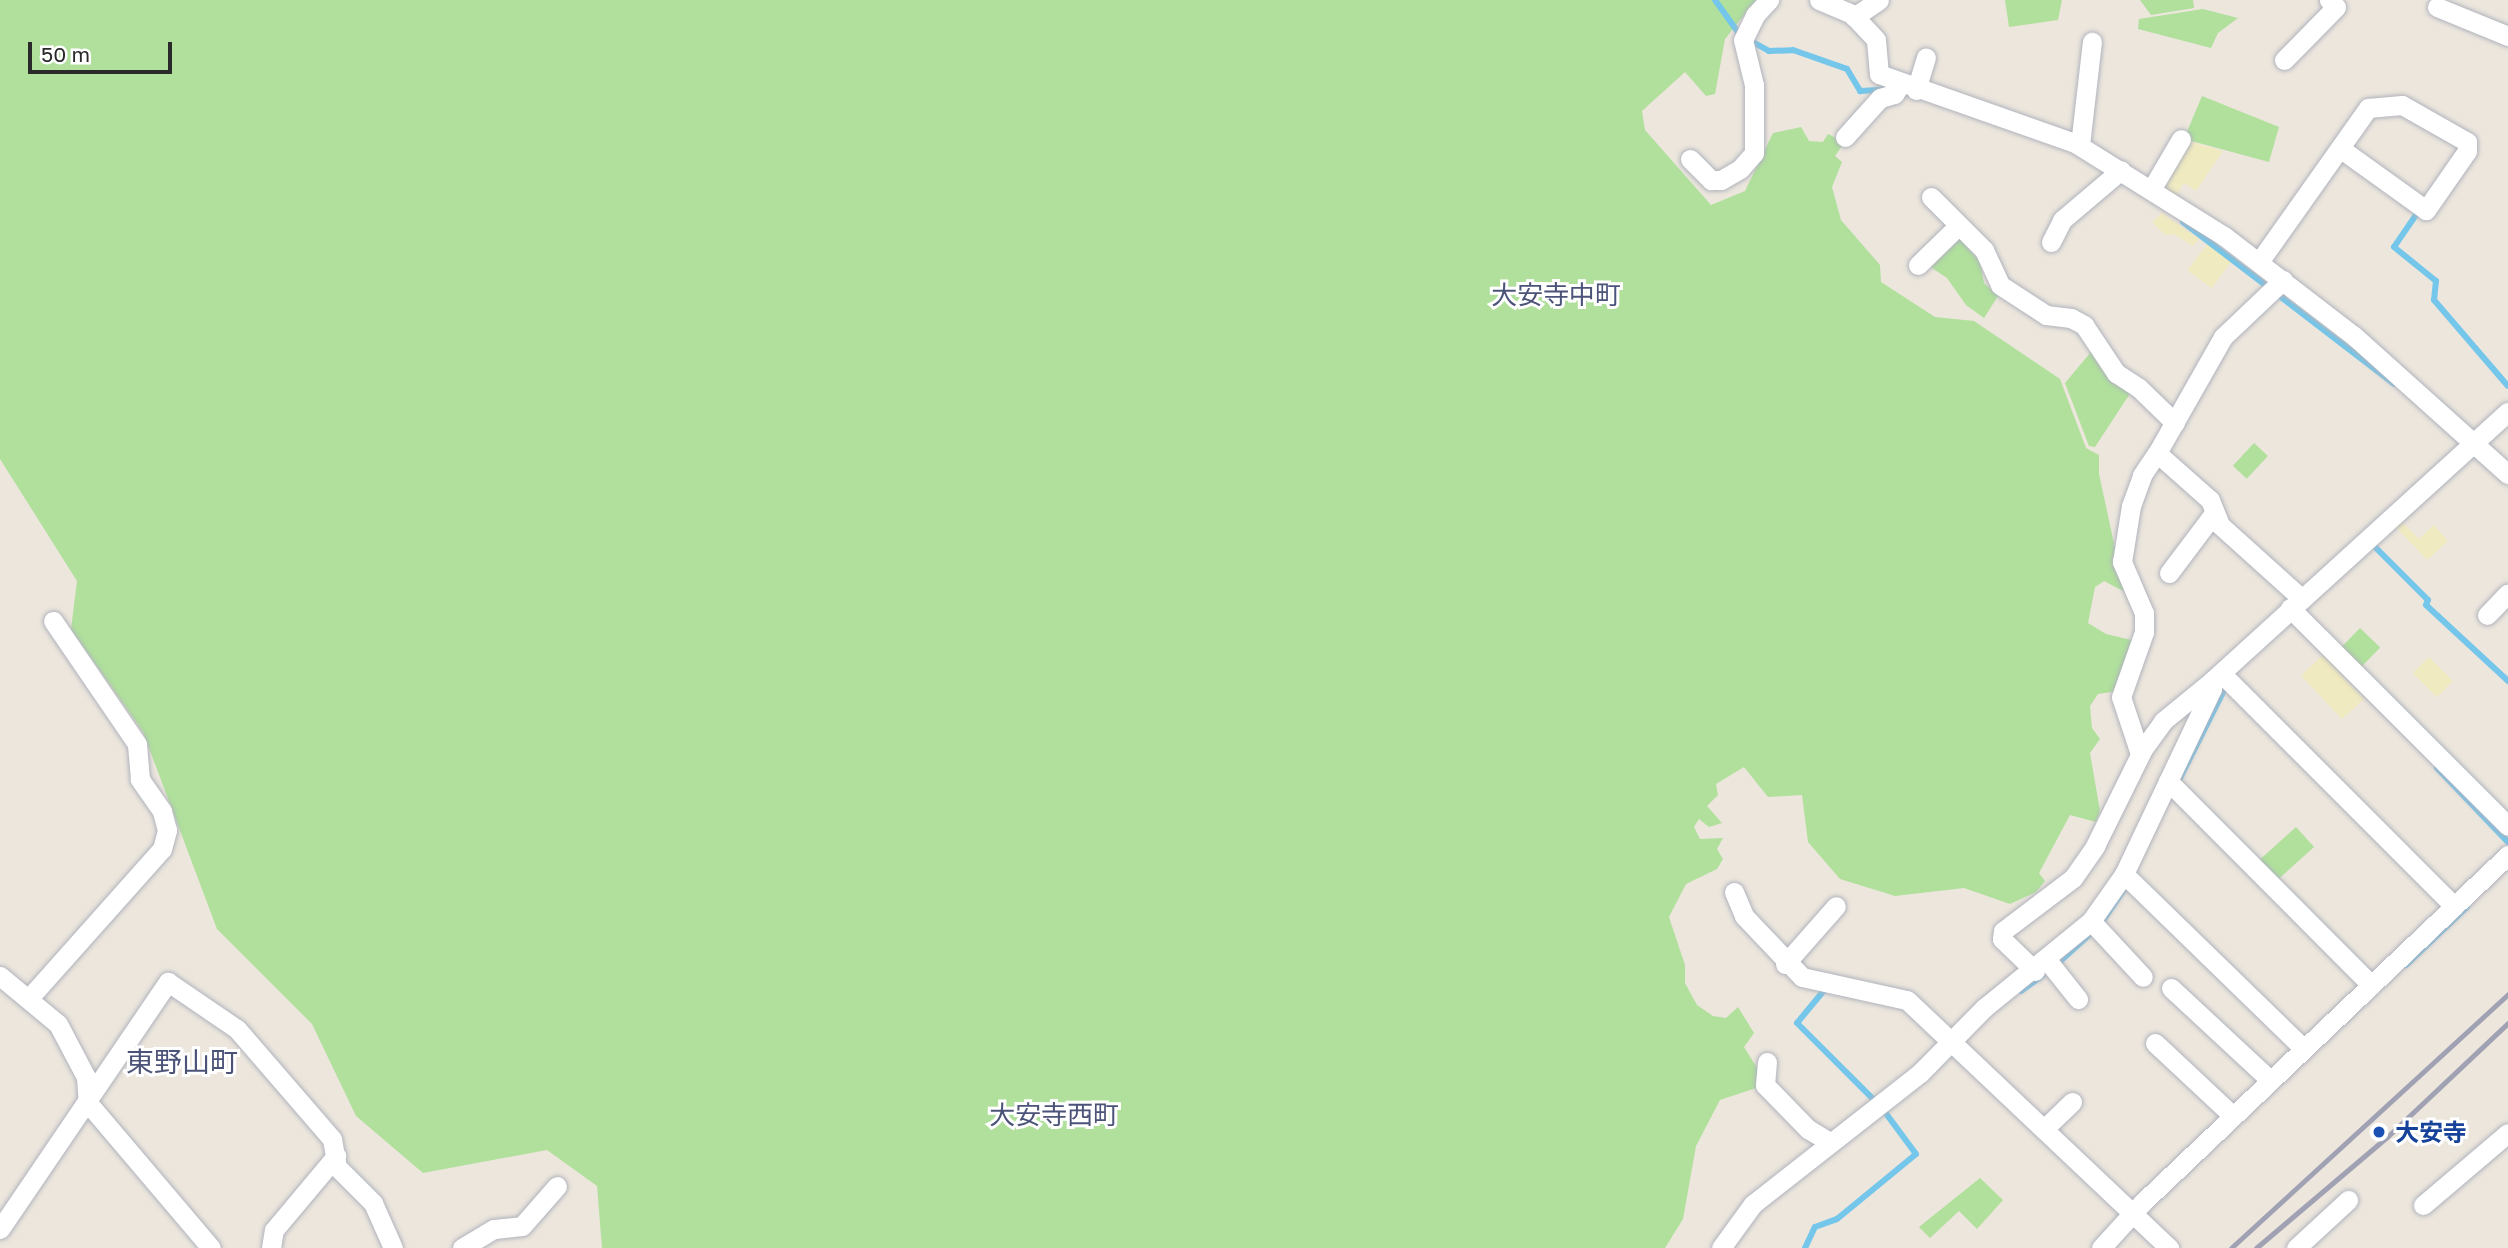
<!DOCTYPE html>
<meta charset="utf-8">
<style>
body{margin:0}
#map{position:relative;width:2508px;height:1248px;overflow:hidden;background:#ece6dd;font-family:"Golos Text","Noto Sans JP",sans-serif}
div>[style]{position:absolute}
.green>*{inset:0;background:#b0e09c;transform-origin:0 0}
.sand>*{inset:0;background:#f0eac1;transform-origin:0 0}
.stream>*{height:6px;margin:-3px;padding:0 3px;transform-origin:3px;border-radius:3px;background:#74c6ea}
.roads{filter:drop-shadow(0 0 2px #b0b3bd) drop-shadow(0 0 2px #b0b3bd)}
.street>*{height:19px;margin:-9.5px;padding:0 9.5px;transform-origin:9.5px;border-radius:9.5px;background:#fff}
.rail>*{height:5px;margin:-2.5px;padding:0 2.5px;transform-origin:2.5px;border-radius:2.5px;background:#a0a2b4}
.dots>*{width:19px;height:19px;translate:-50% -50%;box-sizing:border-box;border:4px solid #fff;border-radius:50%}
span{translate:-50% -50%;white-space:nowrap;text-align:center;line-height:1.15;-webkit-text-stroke:6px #fff;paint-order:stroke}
.transit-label{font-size:24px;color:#164399;font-weight:700}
.left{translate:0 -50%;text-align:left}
.neighbourhood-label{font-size:26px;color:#4c5379}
.quarter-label{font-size:28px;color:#4c5379}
.scale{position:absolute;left:28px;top:42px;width:144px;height:32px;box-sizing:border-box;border:4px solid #2a2a2a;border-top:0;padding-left:9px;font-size:21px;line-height:24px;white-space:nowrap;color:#2a2a2a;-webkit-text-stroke:5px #fff;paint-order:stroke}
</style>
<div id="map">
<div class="green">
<div style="clip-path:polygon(0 0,1756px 0,1725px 39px,1715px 94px,1706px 96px,1685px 72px,1642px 111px,1645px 130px,1711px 205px,1745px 191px,1773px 133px,1801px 127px,1809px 141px,1823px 142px,1828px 134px,1836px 138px,1842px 146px,1835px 156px,1842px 162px,1832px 187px,1841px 220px,1880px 265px,1881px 282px,1935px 317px,1974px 321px,2060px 379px,2086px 448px,2099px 455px,2099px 474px,2118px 562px,2128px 587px,2123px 591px,2104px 581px,2095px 587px,2088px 623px,2106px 634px,2136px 641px,2118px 691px,2098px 694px,2090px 706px,2092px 728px,2100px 739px,2090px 753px,2100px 811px,2096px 822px,2070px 815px,2039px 873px,2045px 881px,2036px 892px,2010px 904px,1964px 888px,1895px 896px,1840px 879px,1808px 842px,1802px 795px,1768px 797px,1744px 767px,1716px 784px,1718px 795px,1707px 806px,1722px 823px,1709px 827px,1699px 819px,1694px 827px,1700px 839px,1723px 838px,1717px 849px,1723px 859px,1717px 869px,1686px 884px,1669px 917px,1685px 965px,1685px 983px,1697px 1005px,1713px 1016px,1726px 1018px,1738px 1007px,1754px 1033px,1744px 1047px,1761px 1074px,1756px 1088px,1720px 1100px,1696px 1146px,1683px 1219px,1665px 1248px,602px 1248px,597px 1186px,547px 1150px,423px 1173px,356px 1116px,312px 1024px,217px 929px,143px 732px,71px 629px,77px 581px,0 459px)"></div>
<div style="clip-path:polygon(2005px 0,2062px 0,2058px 20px,2009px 27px)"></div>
<div style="clip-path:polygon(2140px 0,2193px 0,2194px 8px,2151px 15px)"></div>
<div style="clip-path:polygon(2203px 9px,2238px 18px,2218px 33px,2211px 48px,2138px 29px,2139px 19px)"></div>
<div style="clip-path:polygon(2202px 96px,2279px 127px,2269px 162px,2184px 139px)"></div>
<div style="clip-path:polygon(1958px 237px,1980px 262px,1984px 283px,1998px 296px,1984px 318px,1966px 305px,1947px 278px,1926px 264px)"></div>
<div style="clip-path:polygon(2091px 352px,2131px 392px,2095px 447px,2089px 446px,2065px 383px)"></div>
<div style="left:2254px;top:443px;width:19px;height:31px;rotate:43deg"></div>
<div style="left:2360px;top:628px;width:28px;height:33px;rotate:44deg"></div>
<div style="left:2296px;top:827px;width:27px;height:50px;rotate:48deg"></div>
<div style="clip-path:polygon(1980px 1178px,2003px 1200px,1977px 1229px,1959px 1211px,1930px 1238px,1919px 1227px)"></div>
</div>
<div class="sand">
<div style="clip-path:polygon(2184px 140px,2223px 151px,2196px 191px,2184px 183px,2173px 200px,2154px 188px)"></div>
<div style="clip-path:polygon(2162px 213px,2199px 239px,2193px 246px,2174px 234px,2165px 235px,2152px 222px)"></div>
<div style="left:2208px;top:243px;width:30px;height:34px;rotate:37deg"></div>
<div style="clip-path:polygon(2400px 520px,2419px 539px,2434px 525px,2448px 541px,2427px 560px,2395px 526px)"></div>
<div style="left:2323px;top:655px;width:60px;height:30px;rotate:47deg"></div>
<div style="left:2429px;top:657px;width:34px;height:23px;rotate:45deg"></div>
</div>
<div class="stream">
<div style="left:1715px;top:0;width:43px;rotate:54.5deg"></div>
<div style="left:1740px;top:35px;width:33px;rotate:29deg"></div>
<div style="left:1769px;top:51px;width:24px;rotate:-2deg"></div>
<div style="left:1793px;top:50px;width:57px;rotate:19.4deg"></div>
<div style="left:1847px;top:69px;width:26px;rotate:59deg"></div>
<div style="left:1860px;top:91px;width:22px;rotate:-3deg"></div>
<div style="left:2418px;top:212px;width:42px;rotate:124.4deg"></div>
<div style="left:2394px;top:247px;width:54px;rotate:39deg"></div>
<div style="left:2436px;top:281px;width:19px;rotate:96deg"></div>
<div style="left:2434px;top:300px;width:113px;rotate:49.3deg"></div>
<div style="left:2183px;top:222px;width:266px;rotate:37.5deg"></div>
<div style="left:2372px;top:544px;width:79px;rotate:45deg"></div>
<div style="left:2428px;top:600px;width:5px;rotate:112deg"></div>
<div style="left:2426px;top:605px;width:112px;rotate:42.8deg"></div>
<div style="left:2437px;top:768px;width:103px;rotate:46.2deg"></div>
<div style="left:2177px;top:784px;width:112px;rotate:-63.4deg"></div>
<div style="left:2056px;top:965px;width:59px;rotate:-42.3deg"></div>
<div style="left:2100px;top:925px;width:52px;rotate:-56deg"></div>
<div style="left:2406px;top:965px;width:84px;rotate:-43.6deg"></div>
<div style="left:1826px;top:988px;width:45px;rotate:129.6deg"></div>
<div style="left:1797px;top:1023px;width:107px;rotate:45deg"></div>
<div style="left:2021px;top:991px;width:26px;rotate:-36deg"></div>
<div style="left:1805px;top:1248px;width:23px;rotate:-65deg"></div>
<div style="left:1815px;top:1227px;width:23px;rotate:-20deg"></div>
<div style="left:1837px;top:1219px;width:102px;rotate:-39.4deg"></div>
<div style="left:1916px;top:1154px;width:57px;rotate:-126.5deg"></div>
</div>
<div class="roads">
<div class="street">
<div style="left:1819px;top:0;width:36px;rotate:23deg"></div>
<div style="left:1852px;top:14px;width:35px;rotate:47deg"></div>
<div style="left:1876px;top:40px;width:34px;rotate:85deg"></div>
<div style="left:1879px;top:74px;width:208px;rotate:19.4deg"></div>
<div style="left:2075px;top:143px;width:176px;rotate:32deg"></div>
<div style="left:2224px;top:236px;width:164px;rotate:37.6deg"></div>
<div style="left:2354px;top:336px;width:207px;rotate:41.9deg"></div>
<div style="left:2437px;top:7px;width:77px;rotate:22.2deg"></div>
<div style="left:1854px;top:17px;width:30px;rotate:-34deg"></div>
<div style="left:2284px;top:60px;width:74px;rotate:-45.5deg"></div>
<div style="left:2336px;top:7px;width:10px;rotate:-135deg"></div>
<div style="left:1916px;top:90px;width:34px;rotate:-73deg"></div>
<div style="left:1845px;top:137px;width:52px;rotate:-48.1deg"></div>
<div style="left:1880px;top:98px;width:15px;rotate:-16deg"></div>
<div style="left:1894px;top:94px;width:12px;rotate:-55deg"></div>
<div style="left:2080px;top:145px;width:104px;rotate:-83.4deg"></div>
<div style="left:1690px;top:159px;width:30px;rotate:45deg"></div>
<div style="left:1711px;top:180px;width:10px"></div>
<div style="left:1721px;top:180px;width:22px;rotate:-30deg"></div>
<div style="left:1740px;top:169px;width:21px;rotate:-49deg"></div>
<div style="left:1754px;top:153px;width:68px;rotate:-90deg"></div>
<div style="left:1754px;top:85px;width:46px;rotate:-103.7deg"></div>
<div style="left:1743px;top:40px;width:28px;rotate:-64deg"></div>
<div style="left:1755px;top:15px;width:21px;rotate:-47deg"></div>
<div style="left:2151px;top:190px;width:59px;rotate:-59.5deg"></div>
<div style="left:1931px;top:197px;width:75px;rotate:45deg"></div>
<div style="left:1984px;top:250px;width:38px;rotate:65deg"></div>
<div style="left:2000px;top:285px;width:55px;rotate:33.1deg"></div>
<div style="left:2046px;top:315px;width:25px;rotate:7deg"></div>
<div style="left:2071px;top:318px;width:15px;rotate:28deg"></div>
<div style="left:2084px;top:325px;width:58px;rotate:56.3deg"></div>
<div style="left:2116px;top:373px;width:27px;rotate:33deg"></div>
<div style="left:2139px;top:388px;width:50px;rotate:44.2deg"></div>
<div style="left:2051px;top:242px;width:25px;rotate:-63deg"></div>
<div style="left:2062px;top:220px;width:77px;rotate:-40.3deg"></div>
<div style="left:2259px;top:262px;width:189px;rotate:-54.7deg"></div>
<div style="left:2368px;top:108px;width:34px;rotate:-5deg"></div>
<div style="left:2402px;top:105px;width:75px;rotate:29.6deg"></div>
<div style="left:2467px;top:142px;width:9px;rotate:90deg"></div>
<div style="left:2467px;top:151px;width:72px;rotate:124.8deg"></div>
<div style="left:2426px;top:210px;width:105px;rotate:-144.3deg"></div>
<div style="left:1918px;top:265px;width:54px;rotate:-44.3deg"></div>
<div style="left:2283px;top:280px;width:83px;rotate:136.5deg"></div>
<div style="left:2223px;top:337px;width:133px;rotate:119.6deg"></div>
<div style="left:2157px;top:453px;width:71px;rotate:41.6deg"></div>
<div style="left:2210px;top:500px;width:27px;rotate:68deg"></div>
<div style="left:2220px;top:525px;width:109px;rotate:42deg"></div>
<div style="left:2169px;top:573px;width:76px;rotate:-53deg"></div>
<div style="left:2290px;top:608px;width:308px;rotate:45deg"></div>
<div style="left:2487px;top:615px;width:30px;rotate:-46deg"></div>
<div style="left:2221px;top:673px;width:330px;rotate:45deg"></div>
<div style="left:2140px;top:754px;width:60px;rotate:-108.4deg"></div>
<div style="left:2121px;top:697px;width:69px;rotate:-70.5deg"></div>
<div style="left:2144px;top:632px;width:19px;rotate:-90deg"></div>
<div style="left:2144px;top:613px;width:56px;rotate:-113.3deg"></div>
<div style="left:2122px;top:562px;width:57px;rotate:-80.9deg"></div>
<div style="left:2131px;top:506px;width:33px;rotate:-70deg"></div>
<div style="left:2142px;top:475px;width:27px;rotate:-56deg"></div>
<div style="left:2168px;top:781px;width:288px;rotate:45.1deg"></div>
<div style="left:2124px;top:874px;width:250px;rotate:44.2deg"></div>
<div style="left:1734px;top:892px;width:26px;rotate:67deg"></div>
<div style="left:1744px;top:916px;width:84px;rotate:46.4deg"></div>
<div style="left:1802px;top:977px;width:107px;rotate:12.4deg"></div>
<div style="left:1907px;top:1000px;width:361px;rotate:43.4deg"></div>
<div style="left:2091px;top:921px;width:76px;rotate:47.1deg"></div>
<div style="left:2047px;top:960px;width:50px;rotate:51.5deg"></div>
<div style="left:1785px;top:964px;width:77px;rotate:-48.7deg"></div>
<div style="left:2035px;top:971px;width:46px;rotate:-135.9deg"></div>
<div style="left:2002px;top:939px;width:8px;rotate:-83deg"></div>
<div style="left:2003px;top:931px;width:88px;rotate:-37.1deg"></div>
<div style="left:2073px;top:878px;width:39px;rotate:-55deg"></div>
<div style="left:2095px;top:846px;width:108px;rotate:-63.7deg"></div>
<div style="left:2143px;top:749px;width:34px;rotate:-54deg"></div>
<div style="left:2163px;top:721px;width:63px;rotate:-39.2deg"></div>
<div style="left:0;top:976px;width:75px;rotate:39.6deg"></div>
<div style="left:58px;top:1024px;width:60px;rotate:62.2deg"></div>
<div style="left:86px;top:1077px;width:26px;rotate:86deg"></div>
<div style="left:88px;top:1103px;width:190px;rotate:49.7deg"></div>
<div style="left:2171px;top:988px;width:135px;rotate:42.9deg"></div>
<div style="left:30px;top:997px;width:198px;rotate:-48.3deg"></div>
<div style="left:162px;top:849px;width:20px;rotate:-75deg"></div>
<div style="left:167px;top:830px;width:20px;rotate:-105deg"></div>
<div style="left:162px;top:811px;width:39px;rotate:-125deg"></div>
<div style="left:140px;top:779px;width:35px;rotate:-95deg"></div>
<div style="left:137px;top:744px;width:149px;rotate:-124.3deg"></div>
<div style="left:2155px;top:1043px;width:107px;rotate:43.1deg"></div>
<div style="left:1767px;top:1062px;width:23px;rotate:95deg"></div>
<div style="left:1765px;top:1085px;width:62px;rotate:45.7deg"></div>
<div style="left:1808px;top:1129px;width:23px;rotate:31deg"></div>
<div style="left:2044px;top:1129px;width:39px;rotate:-44deg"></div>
<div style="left:2423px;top:1205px;width:111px;rotate:-40.3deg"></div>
<div style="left:0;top:1229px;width:299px;rotate:-55.8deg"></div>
<div style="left:168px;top:982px;width:83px;rotate:34.3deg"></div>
<div style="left:237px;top:1029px;width:145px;rotate:49.2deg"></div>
<div style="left:332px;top:1139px;width:28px;rotate:80deg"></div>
<div style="left:337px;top:1167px;width:51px;rotate:45deg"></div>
<div style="left:373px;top:1203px;width:49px;rotate:66deg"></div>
<div style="left:271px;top:1248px;width:18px;rotate:-81deg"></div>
<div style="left:274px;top:1230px;width:97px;rotate:-50deg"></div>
<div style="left:462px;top:1248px;width:37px;rotate:-31deg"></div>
<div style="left:494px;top:1229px;width:28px;rotate:-6deg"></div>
<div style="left:522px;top:1226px;width:53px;rotate:-48.8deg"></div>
<div style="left:1721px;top:1248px;width:54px;rotate:-54deg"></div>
<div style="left:1753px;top:1204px;width:212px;rotate:-38.1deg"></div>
<div style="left:1920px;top:1073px;width:91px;rotate:-45.4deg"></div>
<div style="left:1984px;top:1008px;width:138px;rotate:-39.1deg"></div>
<div style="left:2091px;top:921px;width:57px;rotate:-54.9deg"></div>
<div style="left:2124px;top:874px;width:205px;rotate:-64.6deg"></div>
<div style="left:2212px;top:689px;width:8px;rotate:-90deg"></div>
<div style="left:2212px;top:681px;width:400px;rotate:-42.3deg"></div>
<div style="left:2101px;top:1248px;width:62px;rotate:-47.6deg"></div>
<div style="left:2143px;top:1202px;width:504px;rotate:-43.55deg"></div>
<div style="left:2296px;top:1248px;width:71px;rotate:-42.7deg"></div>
</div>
</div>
<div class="rail">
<div style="left:2231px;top:1248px;width:376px;rotate:-42.5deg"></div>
<div style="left:2256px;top:1248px;width:172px;rotate:-40.3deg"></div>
<div style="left:2387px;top:1137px;width:166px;rotate:-43.3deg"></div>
</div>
<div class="dots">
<div style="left:2379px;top:1132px;background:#1a4fb4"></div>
</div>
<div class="transit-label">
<span class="left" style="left:2395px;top:1132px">大安寺</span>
</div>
<div class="neighbourhood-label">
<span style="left:1556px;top:295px">大安寺中町</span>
<span style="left:1054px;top:1115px">大安寺西町</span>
</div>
<div class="quarter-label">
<span style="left:182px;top:1062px">東野山町</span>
</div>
<div class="scale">50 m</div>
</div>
